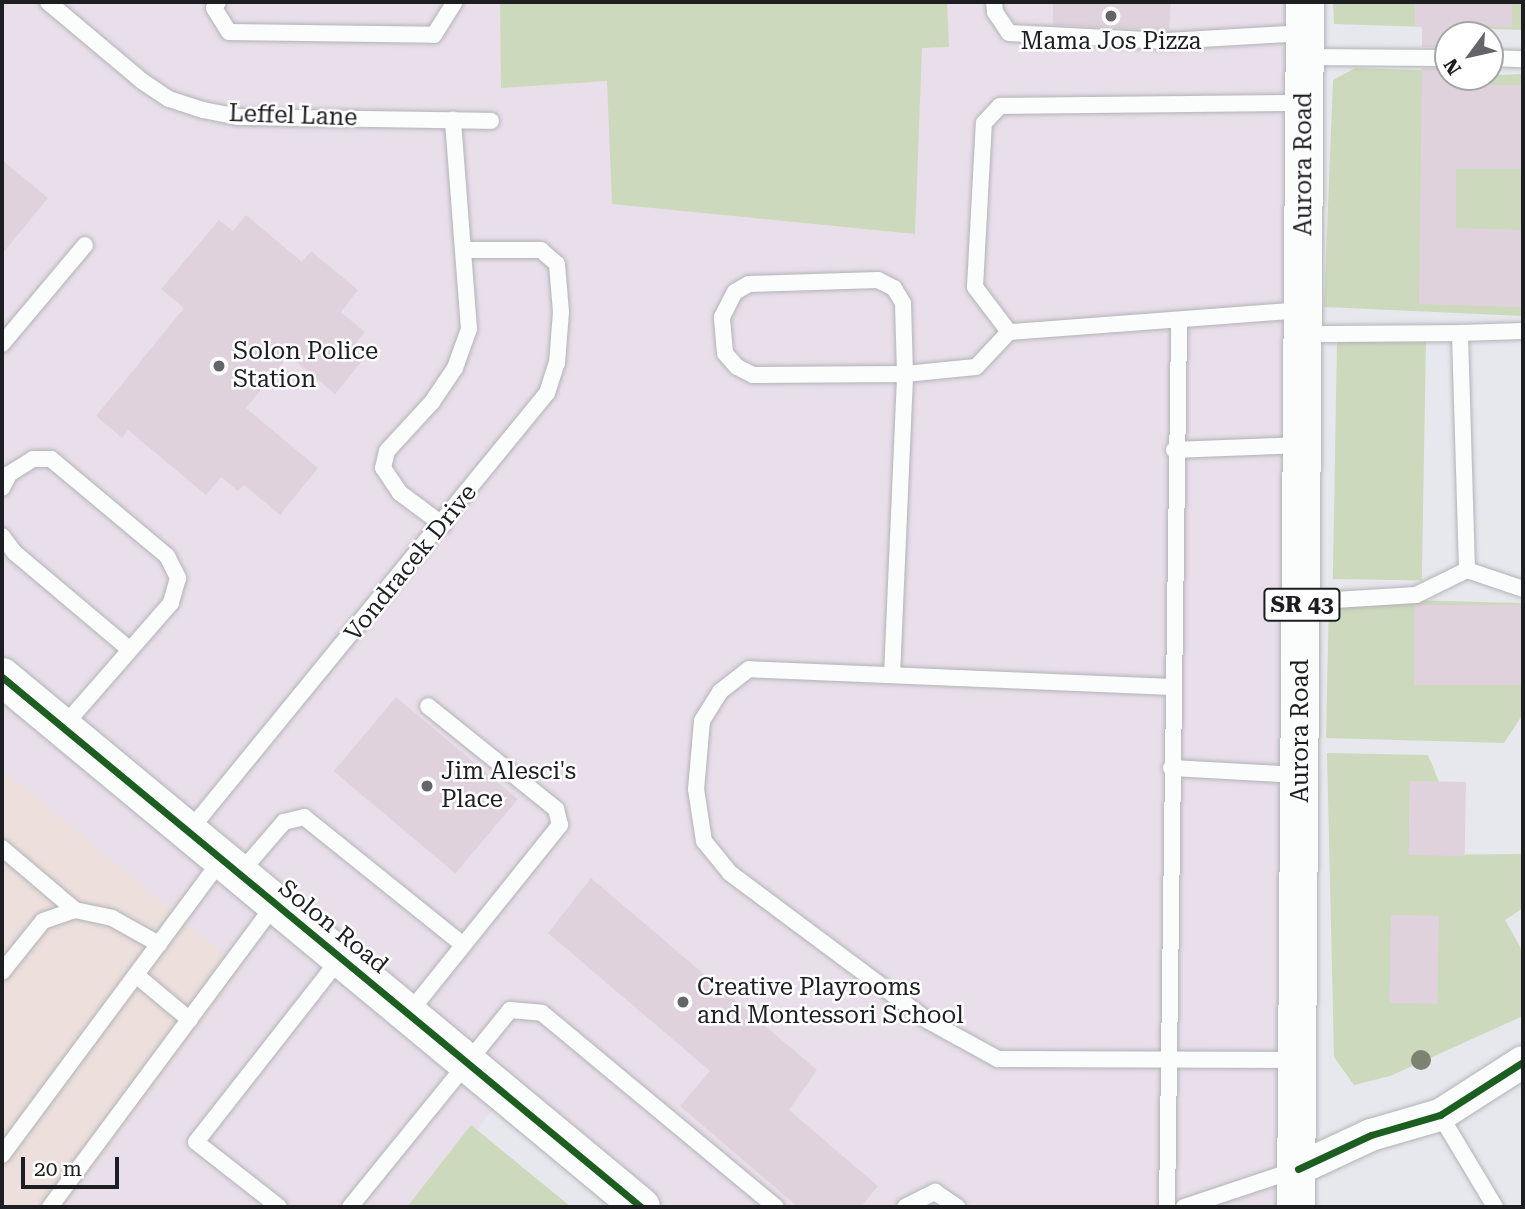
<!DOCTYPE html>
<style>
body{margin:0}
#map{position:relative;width:1525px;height:1209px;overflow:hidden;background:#e7e8ee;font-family:"Roboto Serif",serif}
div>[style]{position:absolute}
.commercial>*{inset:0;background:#e9dfea}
.medical>*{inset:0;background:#ecdfdc}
.green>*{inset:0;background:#cdd9bc;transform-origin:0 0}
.building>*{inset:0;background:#e0d2dc;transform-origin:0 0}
.roads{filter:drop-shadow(0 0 2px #b2b3b7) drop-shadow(0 0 2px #b2b3b7)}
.service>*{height:16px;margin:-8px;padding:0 8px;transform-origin:8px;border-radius:8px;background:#fbfcfc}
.minor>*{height:32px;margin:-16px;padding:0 16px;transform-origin:16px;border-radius:16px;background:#fbfcfc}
.tertiary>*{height:38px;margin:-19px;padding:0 19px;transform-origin:19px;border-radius:19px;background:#fbfcfc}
.primary>*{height:38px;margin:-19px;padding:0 19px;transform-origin:19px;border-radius:19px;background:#fbfcfc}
.cycleway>*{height:7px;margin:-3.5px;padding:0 3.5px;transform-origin:3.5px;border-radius:3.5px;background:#1b5e20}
.trees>*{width:20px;height:20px;margin:-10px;border-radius:50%;background:#7c8370}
.dots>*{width:19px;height:19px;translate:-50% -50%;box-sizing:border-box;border:4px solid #fff;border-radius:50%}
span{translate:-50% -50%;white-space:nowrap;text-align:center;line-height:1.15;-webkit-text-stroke:5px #fff;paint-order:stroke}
.shield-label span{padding:2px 5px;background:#fff;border:2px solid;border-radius:5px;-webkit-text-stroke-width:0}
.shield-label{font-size:23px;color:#1d1e21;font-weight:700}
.poi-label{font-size:24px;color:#1d1e21}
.left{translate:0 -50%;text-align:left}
.street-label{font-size:24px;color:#1d1e21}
.frame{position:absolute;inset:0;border:4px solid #1d1e21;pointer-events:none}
.north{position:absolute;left:1434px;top:21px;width:70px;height:70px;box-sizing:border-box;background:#fff;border:2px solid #a5a5a6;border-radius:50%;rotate:237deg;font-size:19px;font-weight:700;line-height:28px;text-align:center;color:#1d1e21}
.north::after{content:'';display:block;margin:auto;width:24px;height:32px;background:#646569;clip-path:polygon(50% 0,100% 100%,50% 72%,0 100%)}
.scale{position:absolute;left:21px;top:1157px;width:98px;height:32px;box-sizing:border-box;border:4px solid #1d1e21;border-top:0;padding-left:9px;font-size:21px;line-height:24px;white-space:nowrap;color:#1d1e21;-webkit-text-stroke:5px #fff;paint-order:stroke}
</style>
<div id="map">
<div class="commercial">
<div style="clip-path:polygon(2px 2px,1305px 2px,1296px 1207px,641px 1207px,504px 1095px,416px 1207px,2px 1207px)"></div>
</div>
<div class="medical">
<div style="clip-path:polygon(8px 774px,242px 969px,64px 1207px,2px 1207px,2px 782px)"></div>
</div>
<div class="green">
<div style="clip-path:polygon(500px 2px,947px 2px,949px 47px,922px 48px,915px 234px,612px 204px,607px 81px,501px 88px)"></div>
<div style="clip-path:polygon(1333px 2px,1523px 2px,1523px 30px,1334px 24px)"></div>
<div style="clip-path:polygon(1355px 68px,1448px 71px,1448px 77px,1523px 74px,1523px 316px,1324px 307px,1333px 80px)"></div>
<div style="left:1337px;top:340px;width:89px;height:239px;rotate:1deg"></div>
<div style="clip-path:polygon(1329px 598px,1523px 603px,1523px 714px,1504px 743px,1326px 738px)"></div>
<div style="clip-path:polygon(1327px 753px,1428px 755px,1439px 782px,1410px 782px,1409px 855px,1523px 854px,1523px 908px,1505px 920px,1523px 952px,1523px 1016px,1390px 1076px,1354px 1085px,1334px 1057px)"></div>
<div style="clip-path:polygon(471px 1125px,571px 1207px,407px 1207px)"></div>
</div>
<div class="building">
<div style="clip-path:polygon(1053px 2px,1171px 2px,1169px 30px,1053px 25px)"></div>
<div style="clip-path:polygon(1415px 2px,1512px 2px,1512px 27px,1448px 26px,1448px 47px,1422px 47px,1422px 26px,1415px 26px)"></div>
<div style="clip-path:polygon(1422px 68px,1448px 68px,1448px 77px,1462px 77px,1462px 85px,1523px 85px,1523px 169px,1456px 169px,1456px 228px,1523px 230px,1523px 307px,1419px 304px)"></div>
<div style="clip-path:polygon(2px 160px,48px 198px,2px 254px)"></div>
<div style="clip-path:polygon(246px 215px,302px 262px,311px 251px,358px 290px,341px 312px,365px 332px,351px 349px,363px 360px,335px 394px,289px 356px,246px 408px,318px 468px,280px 515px,244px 485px,238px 491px,221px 477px,206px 495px,128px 430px,122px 438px,96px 416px,184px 308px,161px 289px,219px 220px,233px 231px)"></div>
<div style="left:1523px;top:605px;width:80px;height:109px;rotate:90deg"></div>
<div style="left:396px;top:697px;width:159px;height:97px;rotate:40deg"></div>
<div style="left:1410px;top:781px;width:56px;height:74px;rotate:1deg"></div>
<div style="clip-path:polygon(591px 878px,817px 1070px,789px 1110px,878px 1186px,861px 1207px,798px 1207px,680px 1106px,710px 1071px,548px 933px)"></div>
<div style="left:1391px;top:915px;width:48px;height:88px;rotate:1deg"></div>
</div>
<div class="roads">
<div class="service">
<div style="left:48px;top:2px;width:123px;rotate:40deg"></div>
<div style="left:142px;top:81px;width:32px;rotate:34deg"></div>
<div style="left:169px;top:99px;width:36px;rotate:18deg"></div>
<div style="left:203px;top:110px;width:36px;rotate:11deg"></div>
<div style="left:238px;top:117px;width:253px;rotate:0.9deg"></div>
<div style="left:218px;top:2px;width:7px;rotate:124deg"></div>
<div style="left:214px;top:8px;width:28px;rotate:58deg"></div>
<div style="left:229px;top:32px;width:205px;rotate:0.8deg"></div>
<div style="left:434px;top:35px;width:39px;rotate:-58deg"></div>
<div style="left:994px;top:2px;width:10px;rotate:84deg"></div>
<div style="left:995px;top:12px;width:25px;rotate:56deg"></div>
<div style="left:1009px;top:33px;width:158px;rotate:2.9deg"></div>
<div style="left:1167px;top:41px;width:138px;rotate:-3.3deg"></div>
<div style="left:1305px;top:57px;width:143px;rotate:0.4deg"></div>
<div style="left:1490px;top:58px;width:33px;rotate:2deg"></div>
<div style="left:878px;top:280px;width:18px;rotate:27deg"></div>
<div style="left:894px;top:288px;width:17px;rotate:59deg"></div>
<div style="left:903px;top:303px;width:71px;rotate:88.4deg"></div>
<div style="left:905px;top:374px;width:152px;rotate:179.6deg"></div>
<div style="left:753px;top:375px;width:18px;rotate:-153deg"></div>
<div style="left:737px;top:367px;width:18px;rotate:-131deg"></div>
<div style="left:725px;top:353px;width:36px;rotate:-95deg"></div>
<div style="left:722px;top:317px;width:28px;rotate:-63deg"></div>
<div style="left:735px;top:292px;width:16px;rotate:-30deg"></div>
<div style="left:749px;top:284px;width:129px;rotate:-1.8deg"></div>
<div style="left:1303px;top:310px;width:295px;rotate:175.7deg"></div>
<div style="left:1009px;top:332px;width:56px;rotate:-127.1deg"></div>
<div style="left:975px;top:287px;width:164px;rotate:-86.9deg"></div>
<div style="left:984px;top:123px;width:23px;rotate:-47deg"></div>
<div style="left:1000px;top:106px;width:304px;rotate:-0.6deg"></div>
<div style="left:1460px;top:333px;width:63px;rotate:-1.8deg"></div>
<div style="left:2px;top:344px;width:129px;rotate:-50deg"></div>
<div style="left:1174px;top:450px;width:128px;rotate:-2.2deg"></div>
<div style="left:2px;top:488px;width:16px;rotate:-63deg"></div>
<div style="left:9px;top:474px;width:28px;rotate:-32deg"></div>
<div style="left:33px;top:459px;width:18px"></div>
<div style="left:51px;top:459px;width:151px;rotate:39.9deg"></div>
<div style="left:167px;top:556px;width:25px;rotate:63deg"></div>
<div style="left:178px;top:578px;width:26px;rotate:106deg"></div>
<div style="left:171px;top:603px;width:164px;rotate:131.1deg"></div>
<div style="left:443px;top:525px;width:54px;rotate:-143.3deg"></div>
<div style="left:400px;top:493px;width:30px;rotate:-124deg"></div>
<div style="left:383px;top:468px;width:17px;rotate:-77deg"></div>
<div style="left:387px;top:451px;width:67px;rotate:-47.4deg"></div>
<div style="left:432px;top:402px;width:41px;rotate:-55.9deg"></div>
<div style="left:455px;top:368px;width:41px;rotate:-70.3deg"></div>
<div style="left:469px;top:329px;width:210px;rotate:-94.4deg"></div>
<div style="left:2px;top:536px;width:21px;rotate:53deg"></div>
<div style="left:15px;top:553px;width:150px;rotate:40.1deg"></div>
<div style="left:1467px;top:570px;width:59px;rotate:18.7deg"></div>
<div style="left:1302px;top:602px;width:114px;rotate:-3.5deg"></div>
<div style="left:1416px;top:595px;width:57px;rotate:-26.1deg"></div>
<div style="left:1467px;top:570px;width:237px;rotate:-91.7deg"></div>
<div style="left:1460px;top:333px;width:157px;rotate:179.6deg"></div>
<div style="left:892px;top:675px;width:301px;rotate:-87.5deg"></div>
<div style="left:905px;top:374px;width:71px;rotate:-5.6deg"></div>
<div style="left:976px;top:367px;width:48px;rotate:-46.7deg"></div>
<div style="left:1172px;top:687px;width:423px;rotate:-177.6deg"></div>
<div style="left:749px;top:669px;width:37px;rotate:142deg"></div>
<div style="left:720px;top:692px;width:34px;rotate:122deg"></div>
<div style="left:702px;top:721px;width:68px;rotate:95deg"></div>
<div style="left:696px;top:789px;width:53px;rotate:81.3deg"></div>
<div style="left:704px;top:841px;width:41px;rotate:50.9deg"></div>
<div style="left:730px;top:873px;width:246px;rotate:36.7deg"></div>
<div style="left:927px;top:1020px;width:81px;rotate:28.8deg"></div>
<div style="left:998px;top:1059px;width:298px;rotate:0.2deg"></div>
<div style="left:1171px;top:768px;width:129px;rotate:3.1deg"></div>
<div style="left:189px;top:831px;width:566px;rotate:-50.74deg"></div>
<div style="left:547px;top:393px;width:32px;rotate:-72deg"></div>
<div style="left:557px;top:363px;width:51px;rotate:-85.5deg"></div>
<div style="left:561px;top:312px;width:48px;rotate:-94.8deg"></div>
<div style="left:557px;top:264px;width:21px;rotate:-139deg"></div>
<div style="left:541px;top:250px;width:78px;rotate:180deg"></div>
<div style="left:2px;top:848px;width:96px;rotate:40.3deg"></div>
<div style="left:239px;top:874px;width:69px;rotate:-49.1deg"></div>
<div style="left:284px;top:822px;width:21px;rotate:-14deg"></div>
<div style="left:304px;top:817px;width:204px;rotate:38.8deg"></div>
<div style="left:2px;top:972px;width:65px;rotate:-51.2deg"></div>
<div style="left:43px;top:921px;width:34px;rotate:-19deg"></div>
<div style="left:75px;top:910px;width:38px;rotate:12deg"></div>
<div style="left:112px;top:918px;width:54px;rotate:29deg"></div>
<div style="left:136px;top:975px;width:70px;rotate:39.8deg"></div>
<div style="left:408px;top:1014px;width:243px;rotate:-51.2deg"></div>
<div style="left:560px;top:825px;width:16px;rotate:-104deg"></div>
<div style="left:556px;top:809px;width:164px;rotate:-141.2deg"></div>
<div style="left:1440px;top:1115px;width:107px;rotate:59.1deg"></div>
<div style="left:2px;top:1155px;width:369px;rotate:-53.4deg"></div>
<div style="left:50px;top:1207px;width:376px;rotate:-53.4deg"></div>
<div style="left:279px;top:1207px;width:105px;rotate:-141.9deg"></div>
<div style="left:196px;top:1142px;width:235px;rotate:-51.9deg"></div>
<div style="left:350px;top:1207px;width:254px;rotate:-50.9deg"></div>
<div style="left:510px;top:1010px;width:32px;rotate:5deg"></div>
<div style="left:542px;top:1013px;width:304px;rotate:39.7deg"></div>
<div style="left:905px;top:1207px;width:34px;rotate:-27deg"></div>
<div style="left:935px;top:1192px;width:27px;rotate:34deg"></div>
<div style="left:1167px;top:1207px;width:885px;rotate:-89.22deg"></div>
<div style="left:1184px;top:1207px;width:120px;rotate:-18.4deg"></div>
</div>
<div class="minor">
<div style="left:1298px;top:1169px;width:81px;rotate:-25deg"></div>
<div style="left:1371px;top:1135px;width:72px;rotate:-16.2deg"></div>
<div style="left:1440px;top:1115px;width:98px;rotate:-32.6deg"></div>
</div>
<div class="tertiary">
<div style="left:2px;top:677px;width:830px;rotate:39.67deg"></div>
</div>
<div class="primary">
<div style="left:1296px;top:1207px;width:1205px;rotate:-89.57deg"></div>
</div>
</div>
<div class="cycleway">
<div style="left:2px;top:677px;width:830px;rotate:39.67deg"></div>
<div style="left:1298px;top:1169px;width:81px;rotate:-25deg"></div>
<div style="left:1371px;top:1135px;width:72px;rotate:-16.2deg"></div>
<div style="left:1440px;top:1115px;width:98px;rotate:-32.6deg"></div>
</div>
<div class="trees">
<div style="left:1421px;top:1060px"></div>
</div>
<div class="dots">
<div style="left:1111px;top:16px;background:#646569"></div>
<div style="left:219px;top:366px;background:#646569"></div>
<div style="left:427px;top:786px;background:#646569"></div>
<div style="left:683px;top:1002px;background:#646569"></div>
</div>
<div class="shield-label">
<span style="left:1302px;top:605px">SR 43</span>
</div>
<div class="poi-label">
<span style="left:1111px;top:42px">Mama Jos Pizza</span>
<span class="left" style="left:233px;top:366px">Solon Police<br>Station</span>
<span class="left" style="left:441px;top:786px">Jim Alesci's<br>Place</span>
<span class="left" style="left:697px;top:1002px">Creative Playrooms<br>and Montessori School</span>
</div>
<div class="street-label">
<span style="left:293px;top:116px;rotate:2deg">Leffel Lane</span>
<span style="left:1304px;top:164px;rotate:-90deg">Aurora Road</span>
<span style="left:411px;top:563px;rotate:-51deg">Vondracek Drive</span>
<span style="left:1301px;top:731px;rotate:-90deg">Aurora Road</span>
<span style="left:333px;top:927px;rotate:39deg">Solon Road</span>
</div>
<div class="frame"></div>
<div class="north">N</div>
<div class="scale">20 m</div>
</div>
